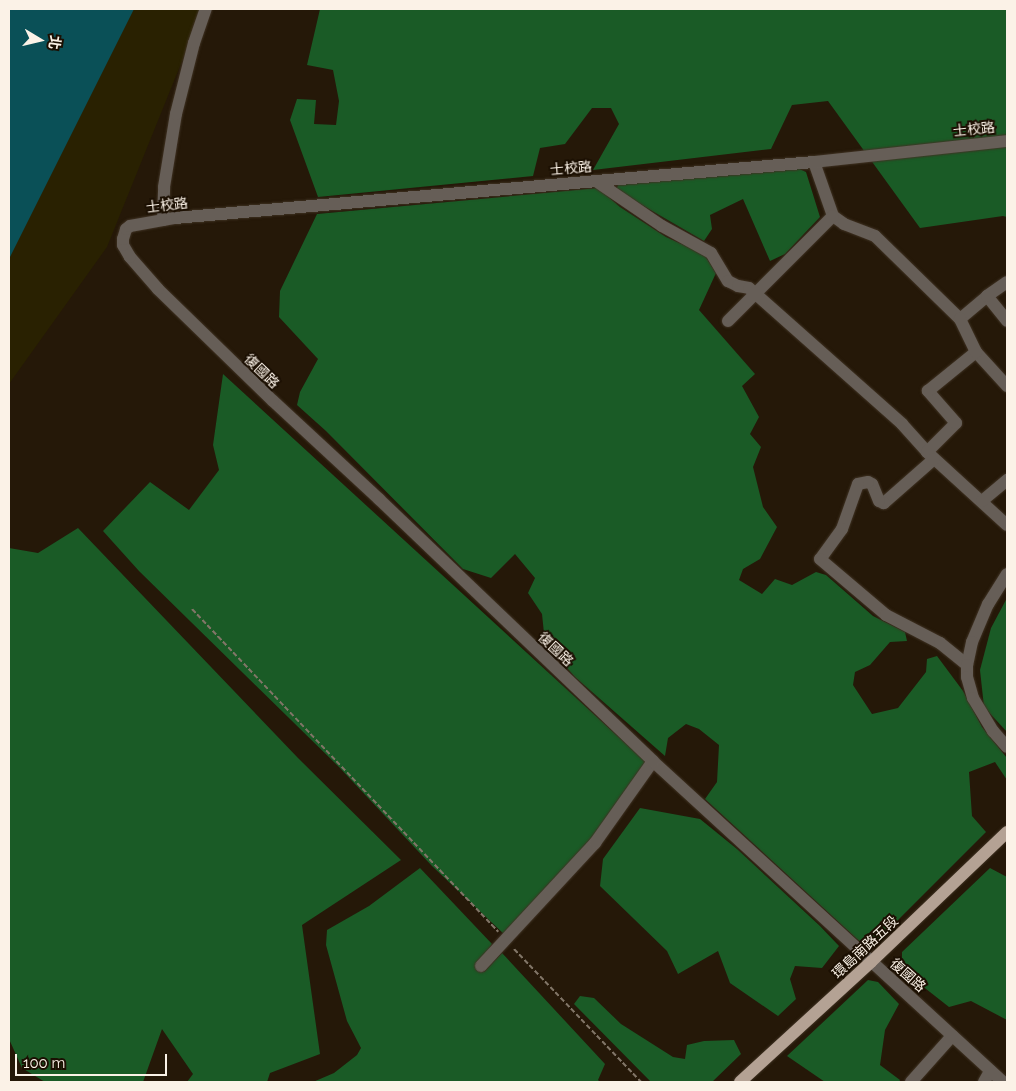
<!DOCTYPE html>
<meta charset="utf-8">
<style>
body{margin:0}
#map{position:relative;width:1016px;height:1091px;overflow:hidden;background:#251808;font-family:Raleway,"Noto Sans TC",sans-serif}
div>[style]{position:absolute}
.forest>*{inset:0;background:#1a5b26}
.sand>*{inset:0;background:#292101}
.water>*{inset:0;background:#0a5057}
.path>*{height:2px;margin-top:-1px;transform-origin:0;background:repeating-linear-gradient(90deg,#817567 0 5px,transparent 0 7.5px)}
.roads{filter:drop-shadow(0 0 1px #3f3223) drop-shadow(0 0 1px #3f3223)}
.minor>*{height:12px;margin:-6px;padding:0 6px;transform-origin:6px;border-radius:6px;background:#665e57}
.major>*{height:12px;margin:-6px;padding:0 6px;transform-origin:6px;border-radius:6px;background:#b4a294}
span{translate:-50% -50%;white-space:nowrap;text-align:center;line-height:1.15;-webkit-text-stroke:4px #1b0f02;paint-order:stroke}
.street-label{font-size:14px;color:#fbf2e7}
.frame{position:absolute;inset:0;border:10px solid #fbf2e7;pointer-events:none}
.north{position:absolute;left:15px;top:15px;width:50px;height:50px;-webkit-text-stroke:4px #1b0f02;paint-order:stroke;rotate:99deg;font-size:14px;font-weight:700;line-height:20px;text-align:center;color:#fbf2e7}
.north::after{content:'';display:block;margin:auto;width:18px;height:22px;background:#fbf2e7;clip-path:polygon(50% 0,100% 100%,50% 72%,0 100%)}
.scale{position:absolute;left:15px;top:1054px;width:152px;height:22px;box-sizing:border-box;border:2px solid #fbf2e7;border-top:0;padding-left:6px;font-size:15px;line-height:18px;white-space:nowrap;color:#fbf2e7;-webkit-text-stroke:4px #1b0f02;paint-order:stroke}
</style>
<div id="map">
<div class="forest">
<div style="clip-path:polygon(320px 9px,1007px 9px,1007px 217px,1003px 216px,920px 228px,828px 101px,792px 105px,771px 149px,593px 170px,619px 124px,611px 108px,592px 108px,565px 144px,540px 148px,533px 176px,318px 197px,290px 120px,297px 99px,316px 100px,314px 124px,336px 125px,339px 101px,333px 70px,307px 65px)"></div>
<div style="clip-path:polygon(797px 168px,806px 172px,820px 217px,785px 254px,770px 261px,743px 199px,710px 215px,712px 229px,704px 241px,616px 190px,618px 185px)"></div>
<div style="clip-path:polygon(598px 188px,620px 207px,666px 237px,704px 254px,716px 273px,699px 310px,755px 374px,742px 386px,759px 417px,750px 434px,761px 447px,753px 467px,763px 507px,777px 527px,760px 559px,743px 569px,739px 580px,762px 594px,775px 579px,792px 585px,816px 572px,826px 575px,873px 616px,905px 632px,907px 641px,890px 642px,870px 665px,855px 672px,853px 685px,872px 714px,898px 708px,926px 672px,927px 659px,937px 656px,963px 691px,982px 727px,1007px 758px,1007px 780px,995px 762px,969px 772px,972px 816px,986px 832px,875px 943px,865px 945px,857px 939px,705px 799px,717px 782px,719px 745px,699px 729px,686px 724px,668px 738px,665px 756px,575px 677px,545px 643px,542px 614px,528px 593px,535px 578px,515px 554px,491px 578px,463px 569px,326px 431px,297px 405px,300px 392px,318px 359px,279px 317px,280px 291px,317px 214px)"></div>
<div style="clip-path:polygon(223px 374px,647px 763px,612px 815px,505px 935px,432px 866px,339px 767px,139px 571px,103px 531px,150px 482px,189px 510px,219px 470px,213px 445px)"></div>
<div style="clip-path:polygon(78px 528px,298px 758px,401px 860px,302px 925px,320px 1054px,270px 1073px,267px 1082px,187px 1082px,193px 1074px,162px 1029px,143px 1082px,45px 1082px,22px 1068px,9px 1039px,9px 548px,38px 553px)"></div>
<div style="clip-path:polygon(1007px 598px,1007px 732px,984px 707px,980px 670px,991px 628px)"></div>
<div style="clip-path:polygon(640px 808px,700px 819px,737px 849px,820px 926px,839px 946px,822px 968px,795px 966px,790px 979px,796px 999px,778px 1016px,730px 983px,718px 951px,678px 974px,667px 951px,600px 886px,603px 859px)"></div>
<div style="clip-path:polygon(420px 868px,492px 944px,477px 967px,484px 972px,502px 953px,605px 1064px,598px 1080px,600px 1082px,313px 1082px,334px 1073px,357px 1055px,361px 1048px,347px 1021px,326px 945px,327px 930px,369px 906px)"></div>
<div style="clip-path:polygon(990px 868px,1007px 877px,1007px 1020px,971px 1001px,949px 1007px,902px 970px,902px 952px)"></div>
<div style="clip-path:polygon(868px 980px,878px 982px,899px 1004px,885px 1030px,880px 1065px,900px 1080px,899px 1082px,825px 1082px,787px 1056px)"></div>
<div style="clip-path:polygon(580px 996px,594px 998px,621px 1024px,673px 1057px,685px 1059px,687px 1045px,704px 1041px,734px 1040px,741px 1054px,712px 1082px,651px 1082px,574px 1004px)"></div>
</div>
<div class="sand">
<div style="clip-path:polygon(103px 9px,203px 9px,107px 247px,9px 384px,9px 163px)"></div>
</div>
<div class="water">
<div style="clip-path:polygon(9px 9px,134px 9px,9px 259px)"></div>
</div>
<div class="path">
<div style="left:192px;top:609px;width:445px;rotate:46.5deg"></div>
<div style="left:514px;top:949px;width:184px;rotate:46.3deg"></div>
</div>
<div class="roads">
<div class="minor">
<div style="left:814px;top:162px;width:57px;rotate:70.6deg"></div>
<div style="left:833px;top:216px;width:14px;rotate:36deg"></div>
<div style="left:844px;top:224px;width:33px;rotate:21deg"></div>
<div style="left:875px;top:236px;width:119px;rotate:44.3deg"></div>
<div style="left:960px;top:319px;width:35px;rotate:-40deg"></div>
<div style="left:987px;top:296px;width:32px;rotate:51deg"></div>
<div style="left:596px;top:181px;width:80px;rotate:34.3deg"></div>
<div style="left:662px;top:226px;width:56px;rotate:28.9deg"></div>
<div style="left:711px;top:253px;width:33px;rotate:59deg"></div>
<div style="left:728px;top:281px;width:11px;rotate:27deg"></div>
<div style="left:738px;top:286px;width:11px;rotate:10deg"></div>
<div style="left:749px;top:288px;width:205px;rotate:41.6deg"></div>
<div style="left:902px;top:424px;width:38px;rotate:48deg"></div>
<div style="left:927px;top:452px;width:108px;rotate:42.4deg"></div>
<div style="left:163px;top:220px;width:33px;rotate:-88deg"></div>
<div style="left:164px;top:187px;width:74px;rotate:-80.7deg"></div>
<div style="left:176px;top:114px;width:73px;rotate:-75.8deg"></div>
<div style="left:194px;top:43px;width:36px;rotate:-71deg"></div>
<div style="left:987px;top:296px;width:24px;rotate:-35deg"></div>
<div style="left:728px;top:321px;width:148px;rotate:-45deg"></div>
<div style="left:976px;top:352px;width:46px;rotate:47.6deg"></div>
<div style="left:927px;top:452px;width:41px;rotate:-45deg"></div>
<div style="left:956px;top:423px;width:43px;rotate:-131.2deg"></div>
<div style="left:928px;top:391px;width:62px;rotate:-39.1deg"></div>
<div style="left:976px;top:352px;width:37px;rotate:-116deg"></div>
<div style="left:934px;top:459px;width:67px;rotate:138.7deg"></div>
<div style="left:884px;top:503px;width:5px;rotate:-158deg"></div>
<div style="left:879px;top:501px;width:18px;rotate:-112deg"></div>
<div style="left:872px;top:484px;width:4px;rotate:-153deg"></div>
<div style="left:868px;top:482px;width:10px;rotate:169deg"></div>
<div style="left:858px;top:484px;width:48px;rotate:109.6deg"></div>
<div style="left:842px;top:529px;width:37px;rotate:126deg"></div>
<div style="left:820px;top:559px;width:87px;rotate:40.3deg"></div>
<div style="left:886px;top:615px;width:61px;rotate:27.4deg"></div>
<div style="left:940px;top:643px;width:35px;rotate:39deg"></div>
<div style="left:982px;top:501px;width:33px;rotate:-40deg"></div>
<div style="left:1007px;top:574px;width:36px;rotate:122deg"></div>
<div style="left:988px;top:604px;width:41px;rotate:112.8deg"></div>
<div style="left:972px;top:642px;width:24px;rotate:102deg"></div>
<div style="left:967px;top:665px;width:12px;rotate:90deg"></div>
<div style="left:967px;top:677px;width:22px;rotate:74deg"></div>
<div style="left:973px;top:698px;width:39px;rotate:59deg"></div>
<div style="left:993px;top:731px;width:21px;rotate:49deg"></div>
<div style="left:481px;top:966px;width:168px;rotate:-47.2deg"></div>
<div style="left:595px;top:843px;width:100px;rotate:-54.7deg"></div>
<div style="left:911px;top:1082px;width:62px;rotate:-48.3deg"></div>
<div style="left:984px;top:1082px;width:13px;rotate:-61deg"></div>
<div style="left:1003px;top:1082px;width:475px;rotate:-137.5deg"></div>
<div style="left:653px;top:761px;width:379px;rotate:-136.3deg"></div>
<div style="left:379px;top:499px;width:144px;rotate:-137.2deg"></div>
<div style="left:273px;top:401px;width:161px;rotate:-135.8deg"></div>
<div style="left:158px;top:289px;width:43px;rotate:-131.2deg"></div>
<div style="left:130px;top:257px;width:14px;rotate:-120deg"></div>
<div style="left:123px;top:245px;width:6px;rotate:-90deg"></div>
<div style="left:123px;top:239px;width:10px;rotate:-73deg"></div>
<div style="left:126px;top:229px;width:5px;rotate:-37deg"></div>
<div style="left:130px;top:226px;width:46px;rotate:-10.1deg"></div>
<div style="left:175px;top:218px;width:641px;rotate:-5.01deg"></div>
<div style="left:814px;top:162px;width:194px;rotate:-6.2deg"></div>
</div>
<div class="major">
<div style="left:740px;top:1082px;width:178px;rotate:-42.5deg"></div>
<div style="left:871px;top:962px;width:188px;rotate:-43.7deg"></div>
</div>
</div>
<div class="street-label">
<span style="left:974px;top:129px;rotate:-6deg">士校路</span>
<span style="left:571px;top:168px;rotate:-5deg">士校路</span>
<span style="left:167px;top:205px;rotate:-7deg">士校路</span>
<span style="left:262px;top:371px;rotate:44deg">復國路</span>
<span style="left:556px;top:649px;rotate:43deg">復國路</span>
<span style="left:865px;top:947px;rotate:-43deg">環島南路五段</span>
<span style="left:908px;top:975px;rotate:42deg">復國路</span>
</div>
<div class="frame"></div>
<div class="north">北</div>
<div class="scale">100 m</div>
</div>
